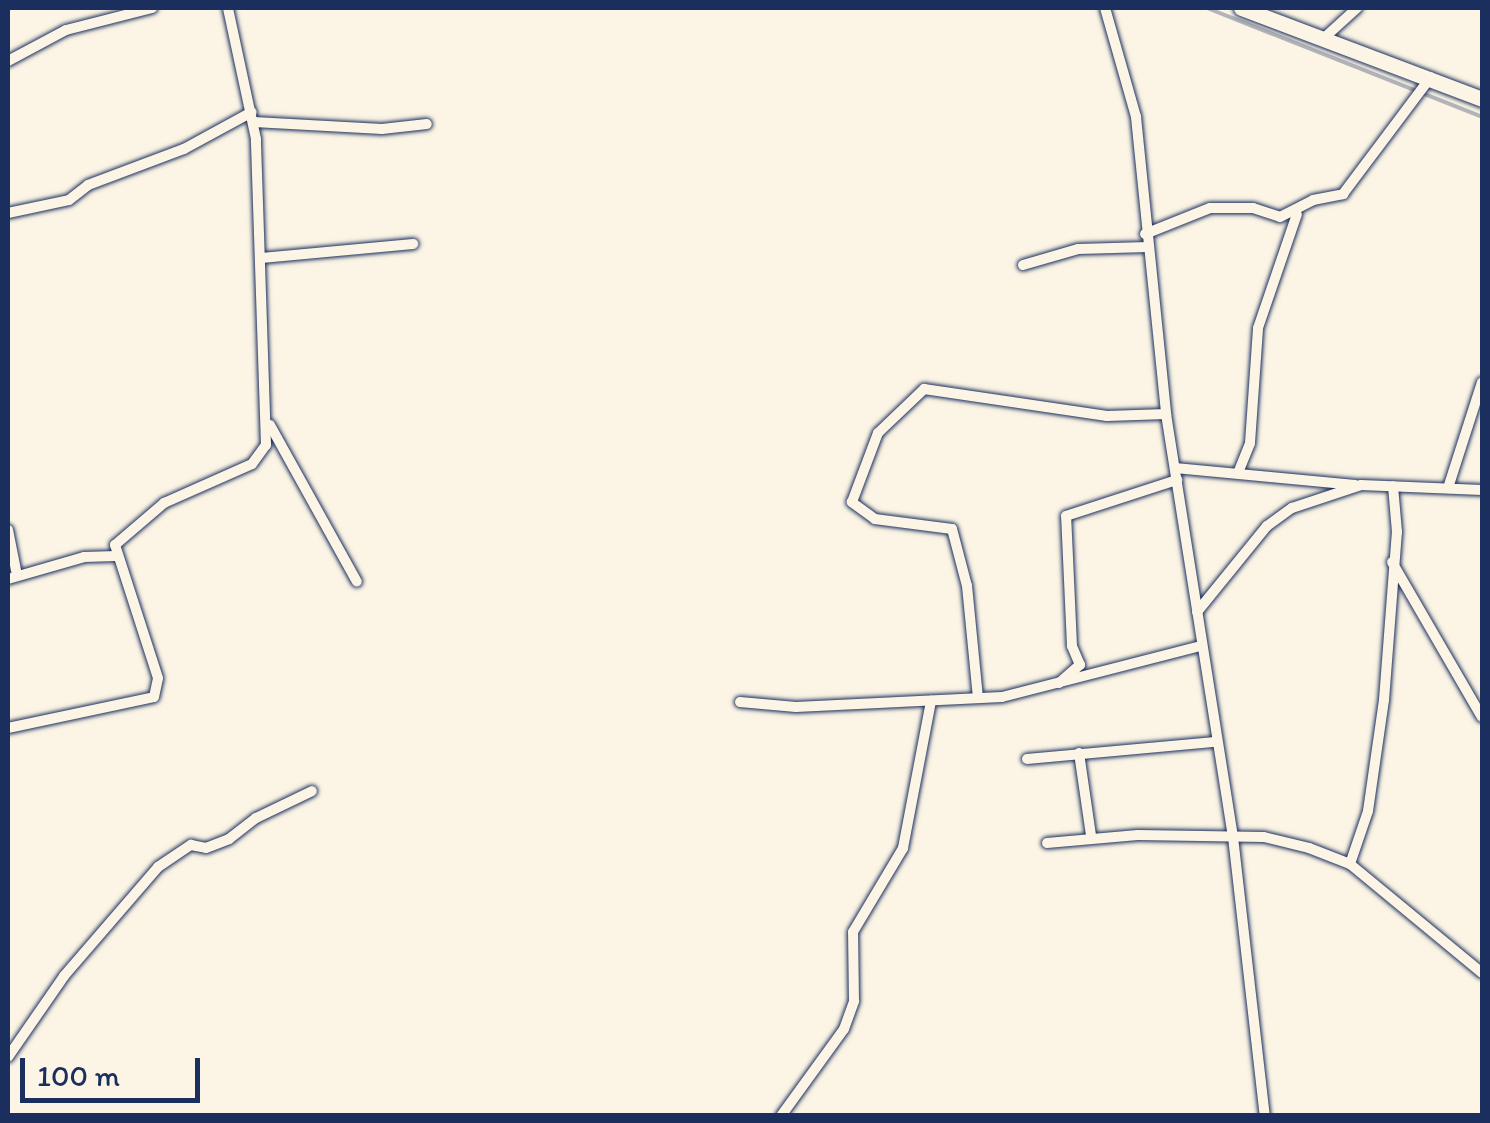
<!DOCTYPE html>
<style>
body{margin:0}
#map{position:relative;width:1490px;height:1123px;overflow:hidden;background:#fcf5e5;font-family:Itim,sans-serif}
div>[style]{position:absolute}
.stream>*{height:4px;margin:-2px;padding:0 2px;transform-origin:2px;border-radius:2px;background:#b2b4b8}
.roads{filter:drop-shadow(0 0 2px #1b2f5e) drop-shadow(0 0 2px #1b2f5e)}
.minor>*{height:10px;margin:-5px;padding:0 5px;transform-origin:5px;border-radius:5px;background:#fcf5e5}
.primary>*{height:15px;margin:-7.5px;padding:0 7.5px;transform-origin:7.5px;border-radius:7.5px;background:#fcf5e5}
span{translate:-50% -50%;white-space:nowrap;text-align:center;line-height:1.15;-webkit-text-stroke:8px #fcf5e5;paint-order:stroke}
.frame{position:absolute;inset:0;border:10px solid #1b2f5e;pointer-events:none}
.scale{position:absolute;left:20px;top:1058px;width:180px;height:45px;box-sizing:border-box;border:5px solid #1b2f5e;border-top:0;padding-left:12px;font-size:30px;line-height:35px;white-space:nowrap;color:#1b2f5e;-webkit-text-stroke:8px #fcf5e5;paint-order:stroke}
</style>
<div id="map">
<div class="stream">
<div style="left:1207px;top:8px;width:296px;rotate:21.6deg"></div>
</div>
<div class="roads">
<div class="minor">
<div style="left:1105px;top:8px;width:113px;rotate:74.1deg"></div>
<div style="left:1136px;top:117px;width:299px;rotate:84.2deg"></div>
<div style="left:1166px;top:414px;width:428px;rotate:81deg"></div>
<div style="left:1233px;top:837px;width:281px;rotate:83.5deg"></div>
<div style="left:1324px;top:38px;width:45px;rotate:-42.3deg"></div>
<div style="left:8px;top:61px;width:66px;rotate:-28.1deg"></div>
<div style="left:66px;top:30px;width:89px;rotate:-14.3deg"></div>
<div style="left:254px;top:122px;width:128px;rotate:3.1deg"></div>
<div style="left:382px;top:129px;width:45px;rotate:-6.3deg"></div>
<div style="left:8px;top:213px;width:62px;rotate:-12deg"></div>
<div style="left:69px;top:200px;width:24px;rotate:-38deg"></div>
<div style="left:88px;top:185px;width:103px;rotate:-20.6deg"></div>
<div style="left:184px;top:149px;width:77px;rotate:-28.6deg"></div>
<div style="left:1145px;top:234px;width:70px;rotate:-21.8deg"></div>
<div style="left:1210px;top:208px;width:43px"></div>
<div style="left:1253px;top:208px;width:28px;rotate:18deg"></div>
<div style="left:1280px;top:217px;width:37px;rotate:-27deg"></div>
<div style="left:1313px;top:200px;width:31px;rotate:-11deg"></div>
<div style="left:1343px;top:194px;width:146px;rotate:-53.1deg"></div>
<div style="left:261px;top:258px;width:153px;rotate:-5.3deg"></div>
<div style="left:1023px;top:265px;width:57px;rotate:-16.2deg"></div>
<div style="left:1078px;top:249px;width:70px;rotate:-1.6deg"></div>
<div style="left:270px;top:425px;width:179px;rotate:61deg"></div>
<div style="left:1175px;top:468px;width:181px;rotate:5.4deg"></div>
<div style="left:1238px;top:473px;width:32px;rotate:-68deg"></div>
<div style="left:1250px;top:443px;width:115px;rotate:-86deg"></div>
<div style="left:1258px;top:328px;width:120px;rotate:-71.1deg"></div>
<div style="left:1448px;top:488px;width:111px;rotate:-72.2deg"></div>
<div style="left:8px;top:530px;width:46px;rotate:78.7deg"></div>
<div style="left:1392px;top:562px;width:179px;rotate:59.9deg"></div>
<div style="left:8px;top:579px;width:79px;rotate:-16.1deg"></div>
<div style="left:84px;top:557px;width:32px;rotate:-2deg"></div>
<div style="left:1197px;top:612px;width:111px;rotate:-50.9deg"></div>
<div style="left:1267px;top:526px;width:31px;rotate:-36deg"></div>
<div style="left:1292px;top:508px;width:73px;rotate:-18.4deg"></div>
<div style="left:1361px;top:485px;width:121px;rotate:2.4deg"></div>
<div style="left:1059px;top:683px;width:28px;rotate:-41deg"></div>
<div style="left:1080px;top:665px;width:21px;rotate:-113deg"></div>
<div style="left:1072px;top:646px;width:130px;rotate:-92.6deg"></div>
<div style="left:1066px;top:516px;width:117px;rotate:-18deg"></div>
<div style="left:978px;top:698px;width:113px;rotate:-95.6deg"></div>
<div style="left:967px;top:586px;width:59px;rotate:-104.7deg"></div>
<div style="left:952px;top:529px;width:78px;rotate:-172.6deg"></div>
<div style="left:875px;top:519px;width:29px;rotate:-144deg"></div>
<div style="left:852px;top:502px;width:74px;rotate:-69.4deg"></div>
<div style="left:878px;top:433px;width:64px;rotate:-43.7deg"></div>
<div style="left:924px;top:389px;width:185px;rotate:8.4deg"></div>
<div style="left:1107px;top:416px;width:59px;rotate:-1.9deg"></div>
<div style="left:740px;top:702px;width:56px;rotate:5.1deg"></div>
<div style="left:796px;top:707px;width:206px;rotate:-2.8deg"></div>
<div style="left:1002px;top:697px;width:205px;rotate:-14.4deg"></div>
<div style="left:8px;top:728px;width:149px;rotate:-12deg"></div>
<div style="left:154px;top:697px;width:19px;rotate:-78deg"></div>
<div style="left:158px;top:678px;width:140px;rotate:-107.9deg"></div>
<div style="left:115px;top:545px;width:65px;rotate:-40.6deg"></div>
<div style="left:164px;top:503px;width:96px;rotate:-23.9deg"></div>
<div style="left:252px;top:464px;width:24px;rotate:-54deg"></div>
<div style="left:266px;top:445px;width:306px;rotate:-91.9deg"></div>
<div style="left:256px;top:139px;width:134px;rotate:-102.1deg"></div>
<div style="left:1079px;top:753px;width:83px;rotate:81.7deg"></div>
<div style="left:1027px;top:759px;width:189px;rotate:-5.2deg"></div>
<div style="left:1047px;top:843px;width:91px;rotate:-5deg"></div>
<div style="left:1138px;top:835px;width:126px;rotate:0.9deg"></div>
<div style="left:1264px;top:837px;width:46px;rotate:13.7deg"></div>
<div style="left:1309px;top:848px;width:44px;rotate:21.3deg"></div>
<div style="left:1350px;top:864px;width:171px;rotate:39.5deg"></div>
<div style="left:1350px;top:864px;width:56px;rotate:-71.2deg"></div>
<div style="left:1368px;top:811px;width:112px;rotate:-81.8deg"></div>
<div style="left:1384px;top:700px;width:169px;rotate:-85.6deg"></div>
<div style="left:1397px;top:532px;width:46px;rotate:-95deg"></div>
<div style="left:8px;top:1057px;width:98px;rotate:-55.3deg"></div>
<div style="left:64px;top:976px;width:144px;rotate:-49.2deg"></div>
<div style="left:158px;top:867px;width:40px;rotate:-34deg"></div>
<div style="left:191px;top:845px;width:15px;rotate:11deg"></div>
<div style="left:206px;top:848px;width:25px;rotate:-21deg"></div>
<div style="left:229px;top:839px;width:34px;rotate:-38deg"></div>
<div style="left:256px;top:818px;width:62px;rotate:-25.7deg"></div>
<div style="left:781px;top:1116px;width:107px;rotate:-54.1deg"></div>
<div style="left:844px;top:1029px;width:30px;rotate:-70deg"></div>
<div style="left:854px;top:1001px;width:69px;rotate:-90.8deg"></div>
<div style="left:853px;top:932px;width:98px;rotate:-59.2deg"></div>
<div style="left:903px;top:848px;width:150px;rotate:-79.2deg"></div>
</div>
<div class="primary">
<div style="left:1241px;top:8px;width:258px;rotate:20.7deg"></div>
</div>
</div>
<div class="frame"></div>
<div class="scale">100 m</div>
</div>
